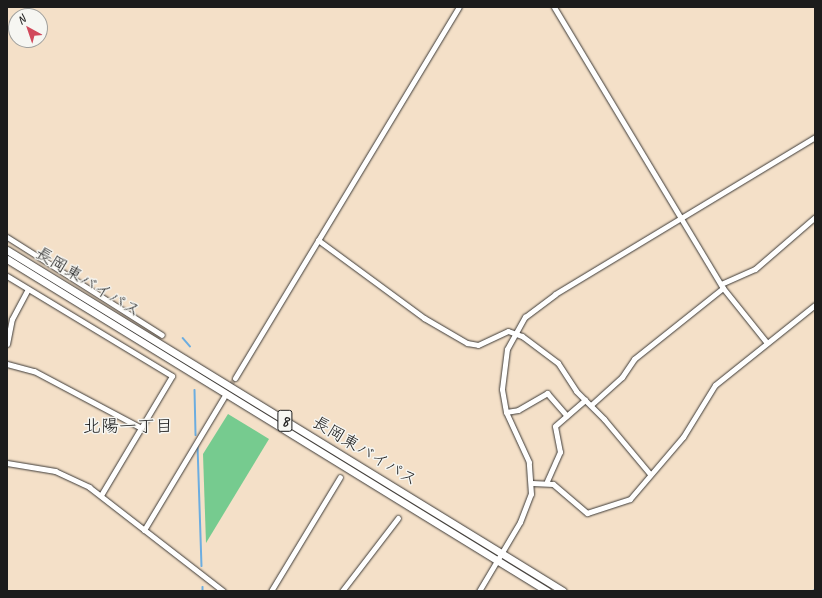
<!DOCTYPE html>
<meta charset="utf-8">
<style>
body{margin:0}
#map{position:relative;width:822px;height:598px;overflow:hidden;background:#f4e0c8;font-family:Caveat,"Klee One",sans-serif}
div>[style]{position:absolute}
.green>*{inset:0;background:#76cb8f}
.stream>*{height:1.5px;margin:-0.75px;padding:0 0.75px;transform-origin:0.75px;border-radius:0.75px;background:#6cade0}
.minor-tunnel>*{height:5px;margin-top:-2.5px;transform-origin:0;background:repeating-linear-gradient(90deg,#c9b9a6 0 5px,transparent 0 7.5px)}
.roads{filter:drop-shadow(0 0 1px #3c3936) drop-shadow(0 0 1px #3c3936)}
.minor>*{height:5px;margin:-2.5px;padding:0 2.5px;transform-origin:2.5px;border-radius:2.5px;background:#fff}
.highway>*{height:7px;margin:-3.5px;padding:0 3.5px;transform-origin:3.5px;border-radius:3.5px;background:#fff}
span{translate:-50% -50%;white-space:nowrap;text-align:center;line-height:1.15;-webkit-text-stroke:3px #f6f6f2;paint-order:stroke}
.shield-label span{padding:1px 3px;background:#f6f6f2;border:1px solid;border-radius:3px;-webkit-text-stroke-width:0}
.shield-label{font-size:16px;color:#1c1c1c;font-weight:700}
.street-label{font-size:17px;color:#1c1c1c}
.neighbourhood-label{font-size:18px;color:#1c1c1c}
.frame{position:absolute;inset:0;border:8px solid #1c1c1c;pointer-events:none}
.north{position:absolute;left:8px;top:8px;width:40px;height:40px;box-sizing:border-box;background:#f6f6f2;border:1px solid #9f9f9c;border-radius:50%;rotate:320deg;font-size:11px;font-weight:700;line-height:16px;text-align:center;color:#1c1c1c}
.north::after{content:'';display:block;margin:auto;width:14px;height:18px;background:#d1495b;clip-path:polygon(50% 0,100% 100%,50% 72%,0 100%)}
</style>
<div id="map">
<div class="green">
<div style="clip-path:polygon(228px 414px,269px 439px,206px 543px,203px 454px)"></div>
</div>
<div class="stream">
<div style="left:183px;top:338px;width:11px;rotate:49deg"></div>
<div style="left:195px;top:390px;width:45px;rotate:88.7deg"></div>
<div style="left:198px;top:446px;width:120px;rotate:88.1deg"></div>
<div style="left:203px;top:587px;width:4px;rotate:90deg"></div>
<div style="left:813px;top:591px;width:2px;rotate:-27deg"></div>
</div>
<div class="minor-tunnel">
<div style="left:224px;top:396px;width:21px;rotate:-59deg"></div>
</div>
<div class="roads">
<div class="minor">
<div style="left:554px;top:7px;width:328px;rotate:59deg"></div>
<div style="left:723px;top:288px;width:70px;rotate:51.3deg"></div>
<div style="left:7px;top:237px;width:183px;rotate:32.3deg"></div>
<div style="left:318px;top:240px;width:132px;rotate:36.3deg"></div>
<div style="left:424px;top:318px;width:50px;rotate:30.2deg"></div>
<div style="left:467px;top:343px;width:11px;rotate:10deg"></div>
<div style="left:478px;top:345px;width:33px;rotate:-25deg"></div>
<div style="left:508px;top:331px;width:15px;rotate:20deg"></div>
<div style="left:522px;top:336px;width:45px;rotate:36.9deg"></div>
<div style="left:558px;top:363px;width:33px;rotate:57deg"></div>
<div style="left:576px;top:391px;width:40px;rotate:45deg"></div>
<div style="left:604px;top:419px;width:72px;rotate:50.1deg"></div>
<div style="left:7px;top:276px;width:193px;rotate:31.2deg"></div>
<div style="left:172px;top:376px;width:139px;rotate:120.8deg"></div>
<div style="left:721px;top:284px;width:37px;rotate:-24deg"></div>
<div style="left:755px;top:269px;width:79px;rotate:-40.9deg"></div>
<div style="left:7px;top:344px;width:25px;rotate:-79deg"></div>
<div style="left:12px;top:319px;width:34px;rotate:-62deg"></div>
<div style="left:7px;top:364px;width:28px;rotate:15deg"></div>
<div style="left:34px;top:371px;width:121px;rotate:28deg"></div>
<div style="left:235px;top:378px;width:433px;rotate:-58.9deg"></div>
<div style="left:591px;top:405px;width:42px;rotate:-42.1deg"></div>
<div style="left:622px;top:377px;width:22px;rotate:-56deg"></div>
<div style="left:634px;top:359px;width:114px;rotate:-38.6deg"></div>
<div style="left:506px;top:412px;width:12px;rotate:-9deg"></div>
<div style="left:518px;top:410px;width:34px;rotate:-30deg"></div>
<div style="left:547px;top:393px;width:30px;rotate:49deg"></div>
<div style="left:7px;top:463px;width:49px;rotate:9.5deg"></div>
<div style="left:55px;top:471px;width:38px;rotate:25deg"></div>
<div style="left:89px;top:487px;width:170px;rotate:37.8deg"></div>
<div style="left:547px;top:481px;width:32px;rotate:-66deg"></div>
<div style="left:560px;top:452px;width:26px;rotate:-101deg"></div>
<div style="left:555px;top:426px;width:40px;rotate:-41deg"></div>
<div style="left:532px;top:483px;width:21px;rotate:3deg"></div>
<div style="left:553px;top:484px;width:45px;rotate:40.5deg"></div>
<div style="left:587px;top:513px;width:45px;rotate:-18deg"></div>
<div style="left:630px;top:499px;width:82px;rotate:-49.5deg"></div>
<div style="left:683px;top:437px;width:61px;rotate:-58.4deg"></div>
<div style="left:715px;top:385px;width:128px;rotate:-38.7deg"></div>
<div style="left:144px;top:530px;width:155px;rotate:-59deg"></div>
<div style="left:271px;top:591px;width:133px;rotate:-58.8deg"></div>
<div style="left:342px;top:591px;width:92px;rotate:-52.5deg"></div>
<div style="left:479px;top:591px;width:80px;rotate:-59.3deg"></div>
<div style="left:520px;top:522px;width:30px;rotate:-69deg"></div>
<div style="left:531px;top:494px;width:32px;rotate:-94deg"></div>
<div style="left:529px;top:462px;width:55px;rotate:-114.7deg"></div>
<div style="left:506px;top:412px;width:23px;rotate:-100deg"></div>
<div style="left:502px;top:389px;width:40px;rotate:-82.9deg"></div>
<div style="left:507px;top:349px;width:37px;rotate:-61deg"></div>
<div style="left:525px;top:317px;width:38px;rotate:-37deg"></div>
<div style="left:555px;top:294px;width:304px;rotate:-31.1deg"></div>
</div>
<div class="highway">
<div style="left:7px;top:250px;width:652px;rotate:31.52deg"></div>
<div style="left:7px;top:259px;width:634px;rotate:31.58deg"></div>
</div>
</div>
<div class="shield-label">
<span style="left:285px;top:421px">8</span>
</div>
<div class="street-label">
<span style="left:88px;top:282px;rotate:31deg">長岡東バイパス</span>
<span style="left:365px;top:451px;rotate:31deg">長岡東バイパス</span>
</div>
<div class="neighbourhood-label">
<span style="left:128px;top:426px">北陽一丁目</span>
</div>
<div class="frame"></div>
<div class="north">N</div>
</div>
